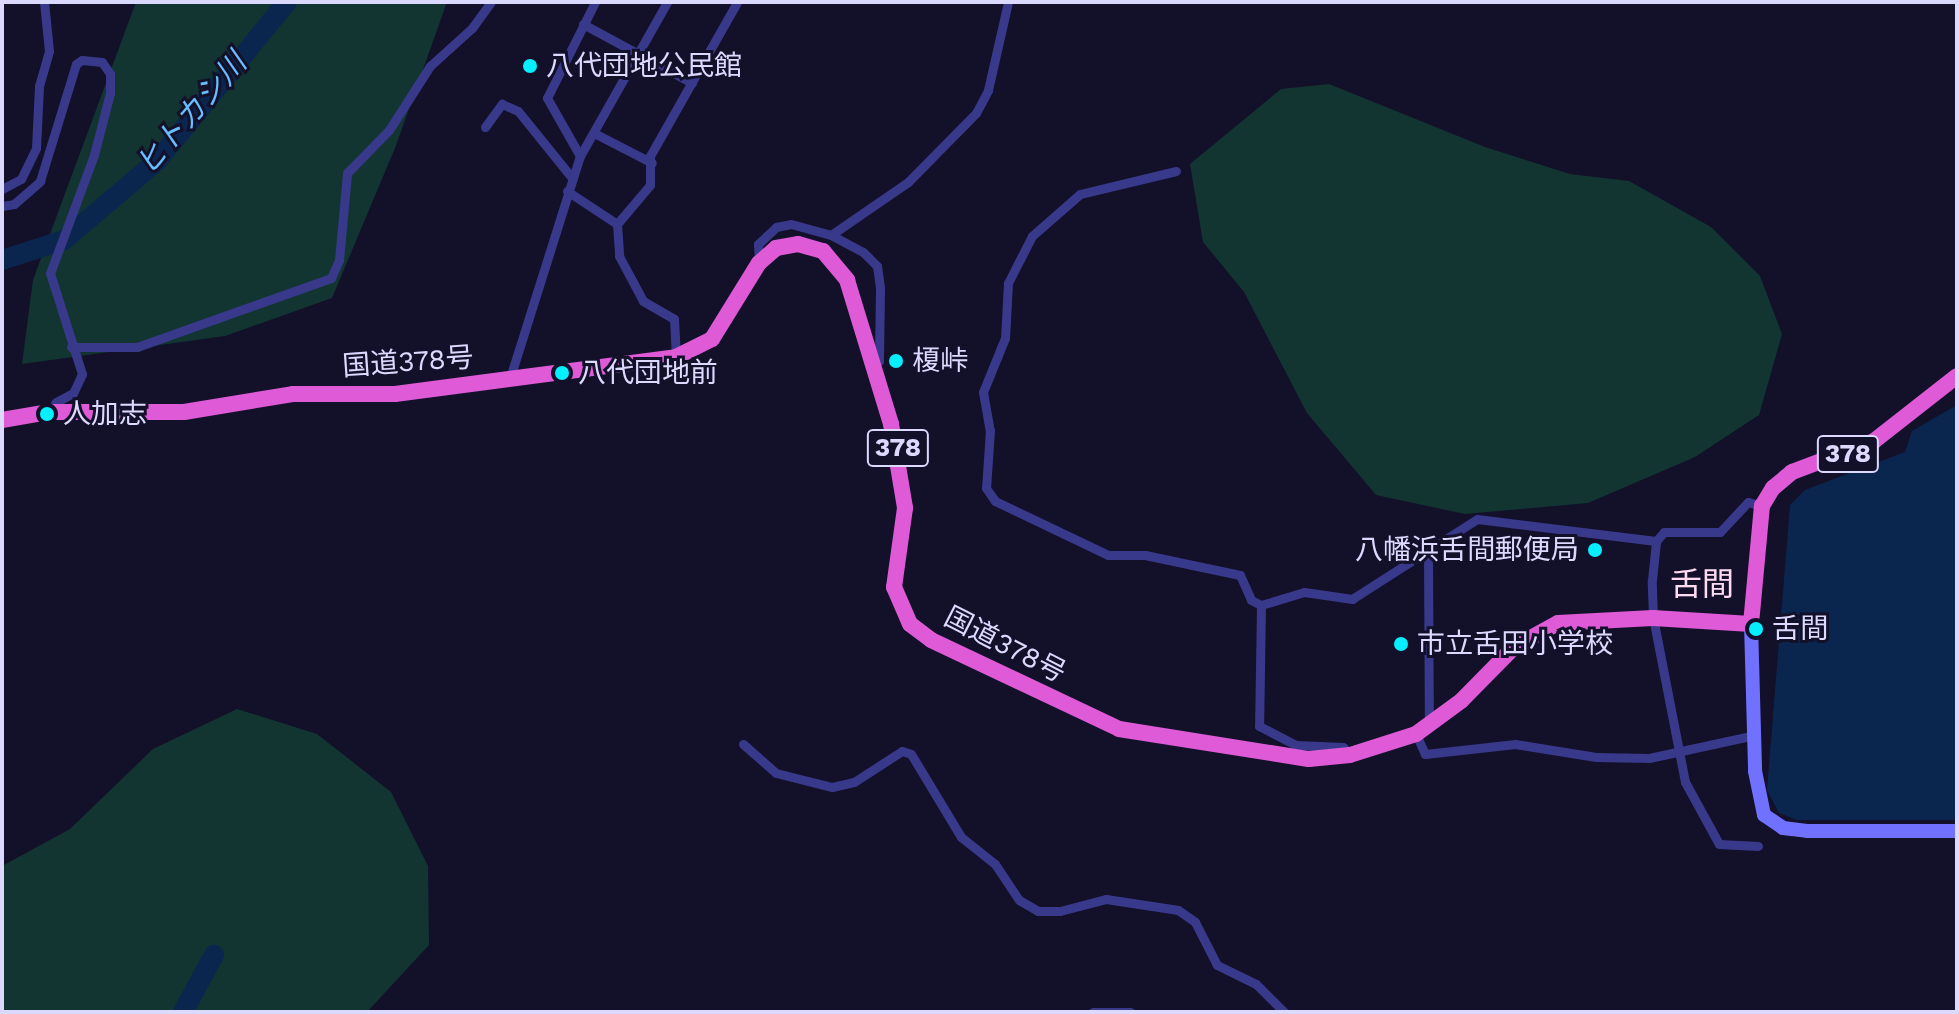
<!DOCTYPE html>
<meta charset="utf-8">
<style>
body{margin:0}
#map{position:relative;width:1959px;height:1014px;overflow:hidden;background:#13102a;font-family:"Work Sans","Noto Sans JP",sans-serif}
div>[style]{position:absolute}
.green>*{inset:0;background:#123532}
.water>*{inset:0;background:#0b264e}
.river>*{height:20px;margin:-10px;padding:0 10px;transform-origin:10px;border-radius:10px;background:#0b264e}
.minor>*{height:9px;margin:-4.5px;padding:0 4.5px;transform-origin:4.5px;border-radius:4.5px;background:#39398b}
.secondary>*{height:14px;margin:-7px;padding:0 7px;transform-origin:7px;border-radius:7px;background:#7071ff}
.trunk>*{height:16px;margin:-8px;padding:0 8px;transform-origin:8px;border-radius:8px;background:#de5ad6}
.dots>*{width:22px;height:22px;translate:-50% -50%;box-sizing:border-box;border:4px solid #13102a;border-radius:50%}
span{translate:-50% -50%;white-space:nowrap;text-align:center;line-height:1.15;-webkit-text-stroke:6px #13102a;paint-order:stroke}
.shield-label span{padding:2px 6px;background:#13102a;border:2px solid;border-radius:6px;-webkit-text-stroke-width:0}
.shield-label{font-size:26px;color:#dcd9ff;font-weight:700}
.poi-label{font-size:28px;color:#dcd9ff}
.left{translate:0 -50%;text-align:left}
.right{translate:-100% -50%;text-align:right}
.street-label{font-size:28px;color:#dcd9ff}
.water-label{font-size:30px;color:#67beff;font-style:italic}
.quarter-label{font-size:32px;color:#ffdbf3}
.frame{position:absolute;inset:0;border:4px solid #dcd9ff;pointer-events:none}
</style>
<div id="map">
<div class="green">
<div style="clip-path:polygon(136px 2px,447px 2px,395px 148px,332px 298px,225px 336px,22px 364px,33px 280px)"></div>
<div style="clip-path:polygon(1329px 84px,1485px 147px,1570px 174px,1629px 181px,1711px 227px,1760px 276px,1782px 334px,1759px 415px,1695px 457px,1588px 503px,1465px 514px,1376px 495px,1307px 413px,1244px 292px,1203px 242px,1190px 164px,1281px 89px)"></div>
<div style="clip-path:polygon(237px 709px,317px 734px,391px 792px,428px 866px,429px 945px,367px 1012px,2px 1012px,2px 866px,70px 829px,153px 749px)"></div>
</div>
<div class="water">
<div style="clip-path:polygon(1957px 405px,1957px 820px,1797px 820px,1779px 813px,1767px 790px,1790px 505px,1805px 490px,1905px 452px,1912px 431px)"></div>
</div>
<div class="river">
<div style="left:2px;top:260px;width:65px;rotate:-17.9deg"></div>
<div style="left:64px;top:240px;width:123px;rotate:-40.4deg"></div>
<div style="left:158px;top:160px;width:204px;rotate:-50.8deg"></div>
<div style="left:183px;top:1012px;width:65px;rotate:-61.5deg"></div>
</div>
<div class="minor">
<div style="left:583px;top:24px;width:124px;rotate:28.4deg"></div>
<div style="left:485px;top:127px;width:29px;rotate:-54deg"></div>
<div style="left:502px;top:104px;width:17px;rotate:24deg"></div>
<div style="left:518px;top:111px;width:86px;rotate:51.1deg"></div>
<div style="left:594px;top:133px;width:65px;rotate:27.3deg"></div>
<div style="left:580px;top:156px;width:67px;rotate:-119.6deg"></div>
<div style="left:547px;top:98px;width:107px;rotate:-63.4deg"></div>
<div style="left:1176px;top:171px;width:99px;rotate:166.5deg"></div>
<div style="left:1080px;top:194px;width:64px;rotate:138.8deg"></div>
<div style="left:1032px;top:236px;width:53px;rotate:117.1deg"></div>
<div style="left:1008px;top:283px;width:55px;rotate:93.1deg"></div>
<div style="left:1005px;top:338px;width:58px;rotate:112.2deg"></div>
<div style="left:983px;top:392px;width:39px;rotate:80deg"></div>
<div style="left:990px;top:430px;width:58px;rotate:93.9deg"></div>
<div style="left:986px;top:488px;width:16px;rotate:55deg"></div>
<div style="left:995px;top:501px;width:125px;rotate:25.5deg"></div>
<div style="left:1108px;top:555px;width:37px"></div>
<div style="left:1145px;top:555px;width:97px;rotate:11.9deg"></div>
<div style="left:1240px;top:575px;width:27px;rotate:66deg"></div>
<div style="left:1251px;top:600px;width:11px;rotate:27deg"></div>
<div style="left:1261px;top:605px;width:45px;rotate:-16.8deg"></div>
<div style="left:1304px;top:592px;width:49px;rotate:8.3deg"></div>
<div style="left:1352px;top:599px;width:148px;rotate:-32.6deg"></div>
<div style="left:1477px;top:519px;width:180px;rotate:7deg"></div>
<div style="left:2px;top:189px;width:21px;rotate:-28deg"></div>
<div style="left:21px;top:179px;width:34px;rotate:-64deg"></div>
<div style="left:36px;top:148px;width:62px;rotate:-87.2deg"></div>
<div style="left:39px;top:86px;width:36px;rotate:-74deg"></div>
<div style="left:49px;top:51px;width:49px;rotate:-95.8deg"></div>
<div style="left:567px;top:191px;width:60px;rotate:33.4deg"></div>
<div style="left:617px;top:224px;width:32px;rotate:86deg"></div>
<div style="left:619px;top:256px;width:51px;rotate:61.9deg"></div>
<div style="left:643px;top:301px;width:36px;rotate:30deg"></div>
<div style="left:674px;top:319px;width:38px;rotate:87deg"></div>
<div style="left:2px;top:206px;width:12px;rotate:-9deg"></div>
<div style="left:14px;top:204px;width:35px;rotate:-41deg"></div>
<div style="left:40px;top:181px;width:122px;rotate:-72.9deg"></div>
<div style="left:76px;top:64px;width:7px;rotate:-34deg"></div>
<div style="left:82px;top:60px;width:20px;rotate:6deg"></div>
<div style="left:102px;top:62px;width:14px;rotate:56deg"></div>
<div style="left:110px;top:74px;width:19px;rotate:90deg"></div>
<div style="left:110px;top:93px;width:64px;rotate:104.5deg"></div>
<div style="left:94px;top:155px;width:126px;rotate:110.4deg"></div>
<div style="left:50px;top:273px;width:106px;rotate:72.4deg"></div>
<div style="left:82px;top:374px;width:21px;rotate:115deg"></div>
<div style="left:73px;top:393px;width:19px;rotate:152deg"></div>
<div style="left:56px;top:402px;width:12px;rotate:125deg"></div>
<div style="left:617px;top:224px;width:51px;rotate:-49.8deg"></div>
<div style="left:650px;top:185px;width:29px;rotate:-90deg"></div>
<div style="left:650px;top:156px;width:177px;rotate:-60.5deg"></div>
<div style="left:831px;top:235px;width:93px;rotate:-34.5deg"></div>
<div style="left:908px;top:182px;width:97px;rotate:-45.4deg"></div>
<div style="left:976px;top:113px;width:26px;rotate:-62deg"></div>
<div style="left:988px;top:90px;width:90px;rotate:-77.2deg"></div>
<div style="left:759px;top:263px;width:19px;rotate:-93deg"></div>
<div style="left:758px;top:244px;width:25px;rotate:-43deg"></div>
<div style="left:776px;top:227px;width:15px;rotate:-11deg"></div>
<div style="left:791px;top:224px;width:41px;rotate:15.4deg"></div>
<div style="left:831px;top:235px;width:36px;rotate:28deg"></div>
<div style="left:863px;top:252px;width:20px;rotate:45deg"></div>
<div style="left:877px;top:266px;width:22px;rotate:82deg"></div>
<div style="left:880px;top:288px;width:73px;rotate:90.8deg"></div>
<div style="left:879px;top:361px;width:9px;rotate:139deg"></div>
<div style="left:71px;top:347px;width:66px"></div>
<div style="left:137px;top:347px;width:206px;rotate:-19.6deg"></div>
<div style="left:331px;top:278px;width:20px;rotate:-66deg"></div>
<div style="left:339px;top:260px;width:87px;rotate:-84.7deg"></div>
<div style="left:347px;top:173px;width:60px;rotate:-45.7deg"></div>
<div style="left:389px;top:130px;width:76px;rotate:-57.4deg"></div>
<div style="left:430px;top:66px;width:57px;rotate:-42.1deg"></div>
<div style="left:472px;top:28px;width:32px;rotate:-54deg"></div>
<div style="left:509px;top:381px;width:236px;rotate:-72.5deg"></div>
<div style="left:580px;top:156px;width:177px;rotate:-60.5deg"></div>
<div style="left:1428px;top:553px;width:172px;rotate:89.7deg"></div>
<div style="left:1261px;top:605px;width:121px;rotate:90.9deg"></div>
<div style="left:1259px;top:726px;width:42px;rotate:27.2deg"></div>
<div style="left:1296px;top:745px;width:47px;rotate:2.4deg"></div>
<div style="left:1343px;top:747px;width:11px;rotate:49deg"></div>
<div style="left:1416px;top:734px;width:22px;rotate:66deg"></div>
<div style="left:1425px;top:754px;width:91px;rotate:-6.3deg"></div>
<div style="left:1515px;top:744px;width:82px;rotate:9.1deg"></div>
<div style="left:1596px;top:757px;width:53px;rotate:1.1deg"></div>
<div style="left:1649px;top:758px;width:108px;rotate:-12.2deg"></div>
<div style="left:743px;top:744px;width:44px;rotate:41.3deg"></div>
<div style="left:776px;top:773px;width:58px;rotate:14deg"></div>
<div style="left:832px;top:787px;width:23px;rotate:-13deg"></div>
<div style="left:854px;top:782px;width:57px;rotate:-32.9deg"></div>
<div style="left:902px;top:751px;width:9px;rotate:18deg"></div>
<div style="left:911px;top:754px;width:97px;rotate:58.9deg"></div>
<div style="left:961px;top:837px;width:43px;rotate:38.5deg"></div>
<div style="left:995px;top:864px;width:43px;rotate:56.3deg"></div>
<div style="left:1019px;top:900px;width:22px;rotate:30deg"></div>
<div style="left:1038px;top:911px;width:22px"></div>
<div style="left:1060px;top:911px;width:48px;rotate:-14.6deg"></div>
<div style="left:1106px;top:899px;width:73px;rotate:8.7deg"></div>
<div style="left:1178px;top:910px;width:21px;rotate:35deg"></div>
<div style="left:1195px;top:922px;width:48px;rotate:62.9deg"></div>
<div style="left:1217px;top:965px;width:43px;rotate:26deg"></div>
<div style="left:1256px;top:984px;width:40px;rotate:45deg"></div>
<div style="left:1758px;top:846px;width:39px;rotate:-177deg"></div>
<div style="left:1719px;top:844px;width:71px;rotate:-118.7deg"></div>
<div style="left:1685px;top:782px;width:167px;rotate:-101deg"></div>
<div style="left:1653px;top:618px;width:38px;rotate:-92deg"></div>
<div style="left:1652px;top:580px;width:39px;rotate:-84deg"></div>
<div style="left:1656px;top:541px;width:12px;rotate:-48deg"></div>
<div style="left:1664px;top:532px;width:56px"></div>
<div style="left:1720px;top:532px;width:41px;rotate:-47deg"></div>
<div style="left:1748px;top:502px;width:15px;rotate:16deg"></div>
<div style="left:1093px;top:1012px;width:37px"></div>
</div>
<div class="secondary">
<div style="left:1751px;top:624px;width:147px;rotate:88.4deg"></div>
<div style="left:1755px;top:771px;width:45px;rotate:78.4deg"></div>
<div style="left:1764px;top:815px;width:23px;rotate:34deg"></div>
<div style="left:1783px;top:828px;width:24px;rotate:7deg"></div>
<div style="left:1807px;top:831px;width:150px"></div>
</div>
<div class="trunk">
<div style="left:2px;top:420px;width:48px;rotate:-9.7deg"></div>
<div style="left:49px;top:412px;width:135px"></div>
<div style="left:184px;top:412px;width:110px;rotate:-9.4deg"></div>
<div style="left:293px;top:394px;width:102px"></div>
<div style="left:395px;top:394px;width:283px;rotate:-7.5deg"></div>
<div style="left:676px;top:357px;width:40px;rotate:-26.6deg"></div>
<div style="left:712px;top:339px;width:89px;rotate:-58.3deg"></div>
<div style="left:759px;top:263px;width:23px;rotate:-41deg"></div>
<div style="left:776px;top:248px;width:22px;rotate:-10deg"></div>
<div style="left:798px;top:244px;width:26px;rotate:16deg"></div>
<div style="left:823px;top:251px;width:38px;rotate:50deg"></div>
<div style="left:847px;top:280px;width:151px;rotate:73deg"></div>
<div style="left:891px;top:424px;width:85px;rotate:80.5deg"></div>
<div style="left:905px;top:508px;width:80px;rotate:97.9deg"></div>
<div style="left:894px;top:587px;width:40px;rotate:66.6deg"></div>
<div style="left:910px;top:624px;width:26px;rotate:37deg"></div>
<div style="left:931px;top:640px;width:208px;rotate:25.3deg"></div>
<div style="left:1119px;top:729px;width:192px;rotate:9deg"></div>
<div style="left:1309px;top:759px;width:41px;rotate:-5.6deg"></div>
<div style="left:1350px;top:755px;width:69px;rotate:-17.7deg"></div>
<div style="left:1416px;top:734px;width:56px;rotate:-36.3deg"></div>
<div style="left:1461px;top:701px;width:76px;rotate:-45.5deg"></div>
<div style="left:1514px;top:647px;width:50px;rotate:-28.6deg"></div>
<div style="left:1558px;top:623px;width:95px;rotate:-3deg"></div>
<div style="left:1653px;top:618px;width:98px;rotate:3.5deg"></div>
<div style="left:1751px;top:624px;width:119px;rotate:-84.7deg"></div>
<div style="left:1762px;top:506px;width:21px;rotate:-59deg"></div>
<div style="left:1773px;top:488px;width:25px;rotate:-40deg"></div>
<div style="left:1792px;top:472px;width:88px;rotate:-20.7deg"></div>
<div style="left:1874px;top:441px;width:105px;rotate:-38.1deg"></div>
</div>
<div class="dots">
<div style="left:530px;top:66px;background:#05efff"></div>
<div style="left:896px;top:361px;background:#05efff"></div>
<div style="left:562px;top:373px;background:#05efff"></div>
<div style="left:47px;top:414px;background:#05efff"></div>
<div style="left:1595px;top:550px;background:#05efff"></div>
<div style="left:1756px;top:629px;background:#05efff"></div>
<div style="left:1401px;top:644px;background:#05efff"></div>
</div>
<div class="shield-label">
<span style="left:898px;top:448px">378</span>
<span style="left:1848px;top:454px">378</span>
</div>
<div class="poi-label">
<span class="left" style="left:546px;top:66px">八代団地公民館</span>
<span class="left" style="left:912px;top:361px">榎峠</span>
<span class="left" style="left:578px;top:373px">八代団地前</span>
<span class="left" style="left:63px;top:414px">人加志</span>
<span class="right" style="left:1579px;top:550px">八幡浜舌間郵便局</span>
<span class="left" style="left:1772px;top:629px">舌間</span>
<span class="left" style="left:1417px;top:644px">市立舌田小学校</span>
</div>
<div class="street-label">
<span style="left:408px;top:362px;rotate:-4deg">国道378号</span>
<span style="left:1005px;top:645px;rotate:27deg">国道378号</span>
</div>
<div class="water-label">
<span style="left:191px;top:114px;rotate:-49deg">ヒトカシ川</span>
</div>
<div class="quarter-label">
<span style="left:1702px;top:584px">舌間</span>
</div>
<div class="frame"></div>
</div>
